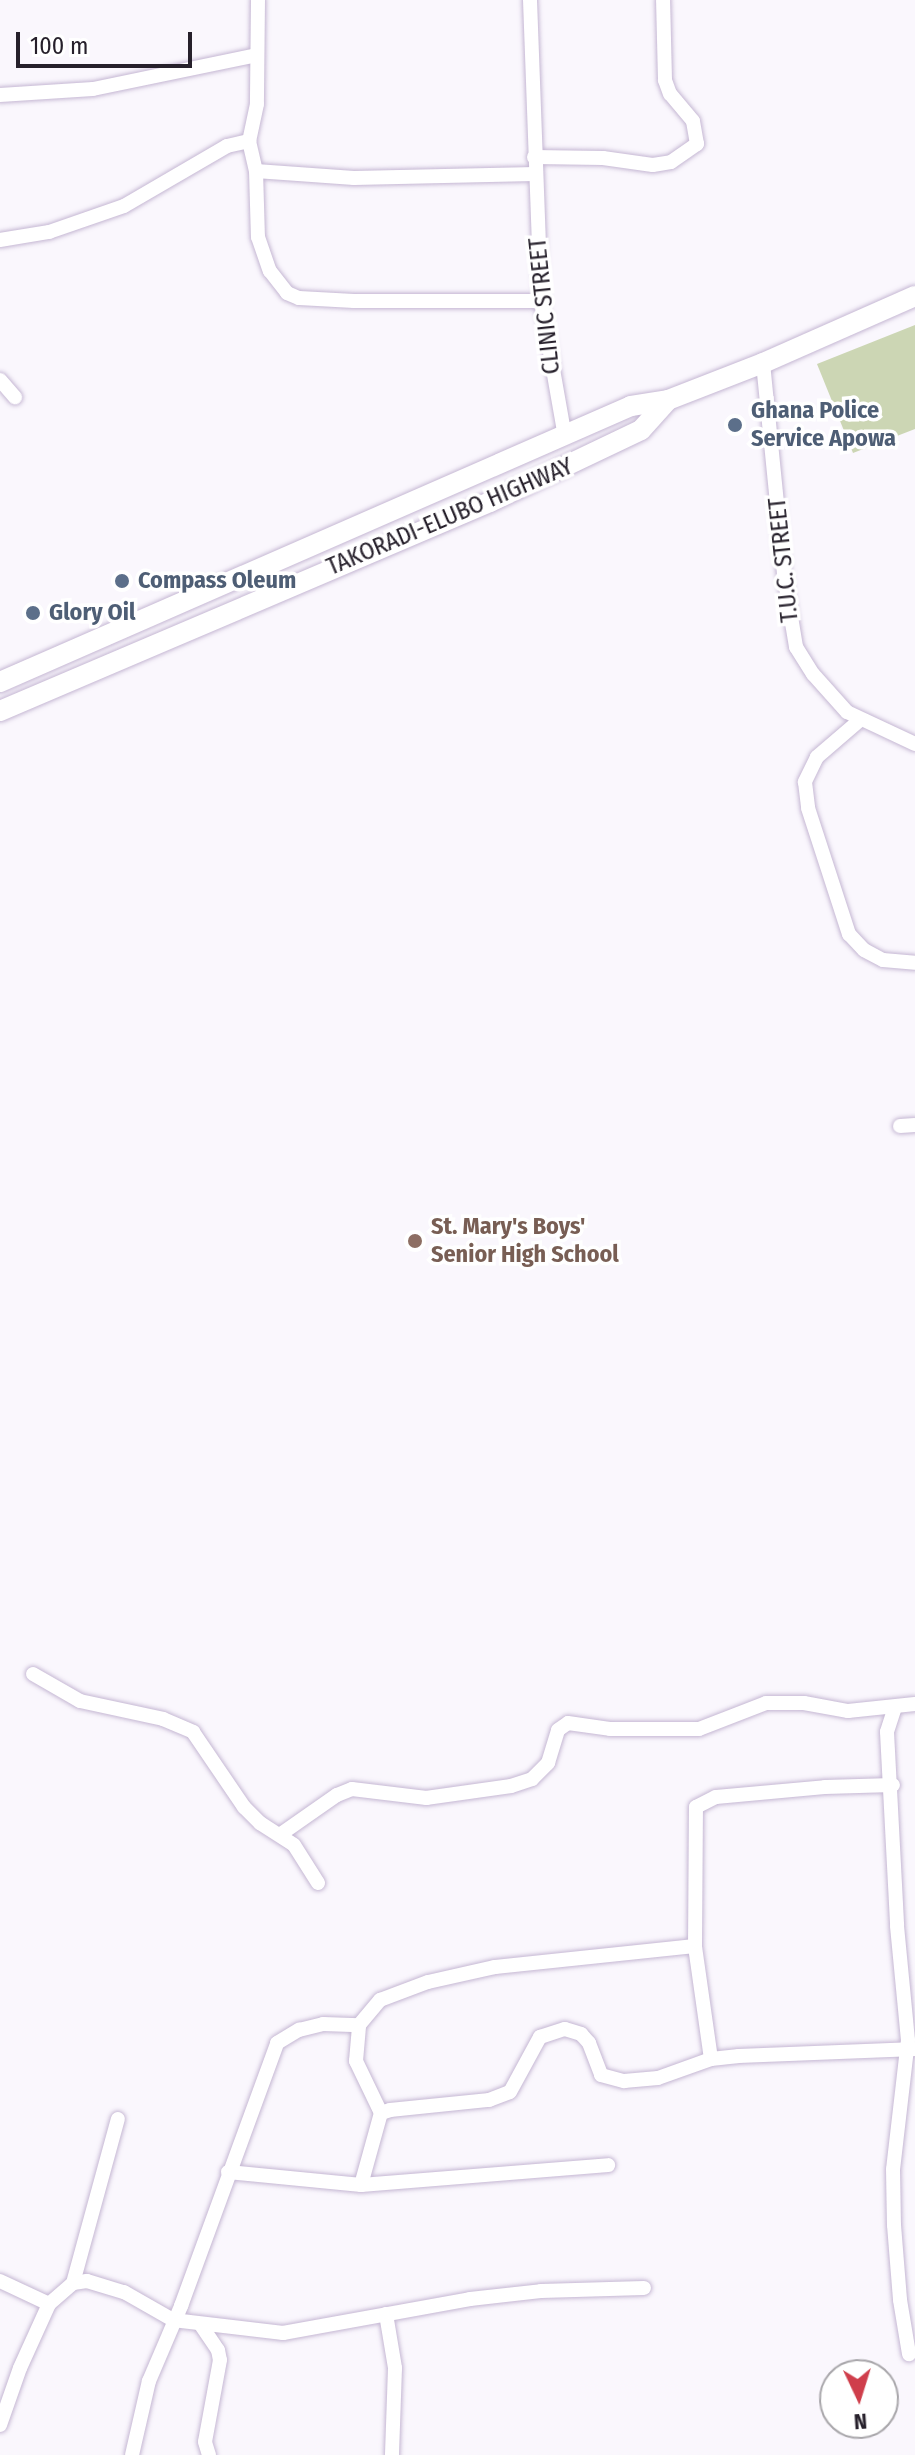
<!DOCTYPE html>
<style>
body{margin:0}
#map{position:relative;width:915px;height:2455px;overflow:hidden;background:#faf7fd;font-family:"Fira Sans Condensed",sans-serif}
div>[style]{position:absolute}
.green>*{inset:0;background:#ccd6b4}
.roads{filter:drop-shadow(0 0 2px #c5b7d3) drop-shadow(0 0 2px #c5b7d3)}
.minor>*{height:14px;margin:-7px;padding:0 7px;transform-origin:7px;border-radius:7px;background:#fff}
.highway>*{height:20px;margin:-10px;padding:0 10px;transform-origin:10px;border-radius:10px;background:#fff}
.dots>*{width:22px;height:22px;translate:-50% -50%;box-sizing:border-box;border:4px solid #fff;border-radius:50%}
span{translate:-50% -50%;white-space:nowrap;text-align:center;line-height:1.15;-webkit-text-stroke:7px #fff;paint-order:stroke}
.street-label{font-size:24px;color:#26202b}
.service-label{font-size:24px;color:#4e5e75;font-weight:700}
.left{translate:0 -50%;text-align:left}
.education-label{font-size:24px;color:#785e54;font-weight:700}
.north{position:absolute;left:819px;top:2359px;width:80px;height:80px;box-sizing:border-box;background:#fff;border:2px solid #a8a6aa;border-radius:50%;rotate:176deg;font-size:22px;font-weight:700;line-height:32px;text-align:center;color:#26202b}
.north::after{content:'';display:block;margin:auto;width:28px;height:36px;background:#cf3e4b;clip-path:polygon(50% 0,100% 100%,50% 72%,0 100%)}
.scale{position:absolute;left:16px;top:32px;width:176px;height:36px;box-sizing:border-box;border:4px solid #26202b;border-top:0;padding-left:10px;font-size:24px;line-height:28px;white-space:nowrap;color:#26202b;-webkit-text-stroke:6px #fff;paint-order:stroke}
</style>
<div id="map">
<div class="green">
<div style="clip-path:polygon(915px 325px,915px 429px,853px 453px,817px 364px)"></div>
</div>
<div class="roads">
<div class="minor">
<div style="left:258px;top:0;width:104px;rotate:90.6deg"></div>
<div style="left:257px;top:104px;width:38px;rotate:102deg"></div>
<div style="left:249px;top:141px;width:31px;rotate:77deg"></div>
<div style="left:256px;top:171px;width:66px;rotate:88.3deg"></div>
<div style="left:258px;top:237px;width:36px;rotate:71deg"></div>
<div style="left:270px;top:271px;width:28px;rotate:52deg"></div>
<div style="left:287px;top:293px;width:13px;rotate:23deg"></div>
<div style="left:299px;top:298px;width:55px;rotate:3.1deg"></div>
<div style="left:354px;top:301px;width:187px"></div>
<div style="left:530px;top:0;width:301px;rotate:87.9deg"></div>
<div style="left:541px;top:301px;width:138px;rotate:80deg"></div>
<div style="left:0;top:95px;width:93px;rotate:-3.7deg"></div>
<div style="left:93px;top:89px;width:167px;rotate:-11.7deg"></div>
<div style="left:534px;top:157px;width:69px;rotate:0.8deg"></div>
<div style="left:603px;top:158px;width:50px;rotate:8deg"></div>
<div style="left:653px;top:165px;width:18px;rotate:-9deg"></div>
<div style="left:671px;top:162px;width:32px;rotate:-35deg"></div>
<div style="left:697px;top:144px;width:23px;rotate:-100deg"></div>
<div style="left:693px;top:121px;width:35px;rotate:-130deg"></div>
<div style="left:670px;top:94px;width:15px;rotate:-110deg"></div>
<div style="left:665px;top:80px;width:80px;rotate:-91.4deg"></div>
<div style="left:256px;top:171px;width:98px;rotate:4.1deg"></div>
<div style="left:354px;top:178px;width:181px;rotate:-1.3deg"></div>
<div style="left:0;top:240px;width:50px;rotate:-9.3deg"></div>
<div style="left:49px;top:232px;width:79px;rotate:-19.1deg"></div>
<div style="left:124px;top:206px;width:119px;rotate:-30.2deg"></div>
<div style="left:227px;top:146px;width:23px;rotate:-13deg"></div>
<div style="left:763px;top:363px;width:213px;rotate:84.3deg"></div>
<div style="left:784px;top:575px;width:73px;rotate:80.5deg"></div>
<div style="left:796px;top:647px;width:32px;rotate:58deg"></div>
<div style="left:813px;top:674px;width:51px;rotate:48.2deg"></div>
<div style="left:847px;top:712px;width:75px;rotate:25.2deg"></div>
<div style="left:0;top:380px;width:23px;rotate:49deg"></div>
<div style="left:860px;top:720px;width:57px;rotate:139.3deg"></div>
<div style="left:817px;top:757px;width:28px;rotate:116deg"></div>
<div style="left:805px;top:782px;width:26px;rotate:83deg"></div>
<div style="left:808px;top:808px;width:133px;rotate:72deg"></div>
<div style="left:849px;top:934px;width:22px;rotate:47deg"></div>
<div style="left:864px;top:950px;width:21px;rotate:28deg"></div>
<div style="left:883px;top:960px;width:32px;rotate:5deg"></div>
<div style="left:900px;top:1126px;width:15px;rotate:-4deg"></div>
<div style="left:33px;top:1674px;width:54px;rotate:29.9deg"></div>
<div style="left:80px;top:1701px;width:85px;rotate:12.2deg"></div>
<div style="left:163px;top:1719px;width:33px;rotate:23deg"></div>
<div style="left:193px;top:1732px;width:91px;rotate:55.8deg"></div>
<div style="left:244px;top:1807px;width:23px;rotate:45deg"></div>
<div style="left:260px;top:1823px;width:40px;rotate:32.9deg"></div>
<div style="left:294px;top:1845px;width:45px;rotate:57.7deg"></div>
<div style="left:895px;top:1707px;width:26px;rotate:108deg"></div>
<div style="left:887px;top:1732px;width:194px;rotate:87deg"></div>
<div style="left:897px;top:1926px;width:115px;rotate:84.5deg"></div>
<div style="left:908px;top:2040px;width:130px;rotate:96.6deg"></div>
<div style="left:893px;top:2169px;width:56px;rotate:89deg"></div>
<div style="left:894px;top:2225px;width:75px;rotate:85.4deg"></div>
<div style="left:900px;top:2300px;width:55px;rotate:80.5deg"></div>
<div style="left:281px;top:1834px;width:68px;rotate:-34.9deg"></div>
<div style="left:337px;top:1795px;width:16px;rotate:-22deg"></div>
<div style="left:352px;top:1789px;width:75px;rotate:6.9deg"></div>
<div style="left:426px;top:1798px;width:86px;rotate:-8deg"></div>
<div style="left:511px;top:1786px;width:22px;rotate:-18deg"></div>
<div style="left:532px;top:1779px;width:23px;rotate:-45deg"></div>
<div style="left:548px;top:1763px;width:34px;rotate:-73deg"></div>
<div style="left:558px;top:1730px;width:12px;rotate:-35deg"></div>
<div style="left:568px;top:1723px;width:42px;rotate:8.1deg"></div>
<div style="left:610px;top:1729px;width:89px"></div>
<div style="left:699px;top:1729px;width:72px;rotate:-21.2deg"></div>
<div style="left:766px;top:1703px;width:38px"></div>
<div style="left:804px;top:1703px;width:45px;rotate:10.3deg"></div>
<div style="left:848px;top:1711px;width:67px;rotate:-6deg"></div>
<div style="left:711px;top:2059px;width:114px;rotate:-98.1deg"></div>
<div style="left:695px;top:1946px;width:139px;rotate:-89.6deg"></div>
<div style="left:696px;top:1807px;width:22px;rotate:-27deg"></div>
<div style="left:716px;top:1797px;width:109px;rotate:-5.2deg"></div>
<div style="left:825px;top:1787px;width:68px;rotate:-1.7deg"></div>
<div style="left:381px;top:2113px;width:58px;rotate:-115.7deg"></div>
<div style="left:356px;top:2061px;width:36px;rotate:-85deg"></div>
<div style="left:359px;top:2025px;width:33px;rotate:-50deg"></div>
<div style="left:380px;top:2000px;width:51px;rotate:-20.6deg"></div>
<div style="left:428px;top:1982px;width:69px;rotate:-12.6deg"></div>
<div style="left:495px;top:1967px;width:201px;rotate:-6deg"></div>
<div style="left:228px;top:2172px;width:134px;rotate:5.6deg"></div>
<div style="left:361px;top:2185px;width:75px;rotate:-74.5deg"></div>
<div style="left:381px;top:2113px;width:9px;rotate:-18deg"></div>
<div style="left:390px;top:2110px;width:100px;rotate:-5.8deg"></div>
<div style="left:489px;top:2100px;width:22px;rotate:-21deg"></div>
<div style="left:510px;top:2092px;width:63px;rotate:-61.4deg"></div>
<div style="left:540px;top:2037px;width:26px;rotate:-18deg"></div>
<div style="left:565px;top:2029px;width:17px;rotate:17deg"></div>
<div style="left:581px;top:2034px;width:12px;rotate:48deg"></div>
<div style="left:589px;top:2043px;width:34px;rotate:69deg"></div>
<div style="left:601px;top:2075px;width:24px;rotate:15deg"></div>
<div style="left:624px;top:2081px;width:34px;rotate:-5deg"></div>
<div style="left:658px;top:2078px;width:56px;rotate:-19.7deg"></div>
<div style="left:711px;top:2059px;width:28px;rotate:-6deg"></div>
<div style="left:739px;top:2056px;width:176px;rotate:-2.3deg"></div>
<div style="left:361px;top:2185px;width:248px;rotate:-4.6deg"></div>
<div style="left:0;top:2281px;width:54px;rotate:25.1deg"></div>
<div style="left:73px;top:2283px;width:170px;rotate:-74.7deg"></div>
<div style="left:386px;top:2314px;width:55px;rotate:80.5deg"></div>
<div style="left:395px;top:2368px;width:87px;rotate:92deg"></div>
<div style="left:201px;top:2325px;width:30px;rotate:56deg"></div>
<div style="left:218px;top:2350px;width:10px;rotate:79deg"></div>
<div style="left:220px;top:2360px;width:83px;rotate:100.4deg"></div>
<div style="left:205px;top:2442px;width:14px;rotate:73deg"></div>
<div style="left:0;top:2425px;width:60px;rotate:-70.7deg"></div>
<div style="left:20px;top:2368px;width:70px;rotate:-65.6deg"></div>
<div style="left:49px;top:2304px;width:32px;rotate:-41deg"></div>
<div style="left:73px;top:2283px;width:14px;rotate:-8deg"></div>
<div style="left:87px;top:2281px;width:39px;rotate:17deg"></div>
<div style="left:124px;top:2292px;width:56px;rotate:29.7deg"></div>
<div style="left:173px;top:2320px;width:111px;rotate:6.7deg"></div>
<div style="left:283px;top:2333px;width:190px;rotate:-10.3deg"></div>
<div style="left:470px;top:2299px;width:71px;rotate:-6.4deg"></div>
<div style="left:541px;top:2291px;width:103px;rotate:-1.7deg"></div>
<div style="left:132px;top:2455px;width:76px;rotate:-77.1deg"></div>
<div style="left:149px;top:2381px;width:82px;rotate:-66.9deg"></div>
<div style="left:181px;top:2306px;width:280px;rotate:-69.9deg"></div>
<div style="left:277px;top:2043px;width:26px;rotate:-31deg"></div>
<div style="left:299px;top:2030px;width:25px;rotate:-14deg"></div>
<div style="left:323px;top:2024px;width:36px;rotate:2deg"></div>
</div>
<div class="highway">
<div style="left:0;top:682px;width:689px;rotate:-23.62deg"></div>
<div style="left:631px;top:406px;width:37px;rotate:-9deg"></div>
<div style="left:668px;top:400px;width:102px;rotate:-21.3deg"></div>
<div style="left:763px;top:363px;width:166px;rotate:-23.8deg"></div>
<div style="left:0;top:711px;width:533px;rotate:-23.1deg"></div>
<div style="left:490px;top:502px;width:167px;rotate:-25.5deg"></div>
<div style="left:641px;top:430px;width:40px;rotate:-48deg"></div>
</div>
</div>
<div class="dots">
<div style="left:735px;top:425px;background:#5c6f8a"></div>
<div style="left:122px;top:581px;background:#5c6f8a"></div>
<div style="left:33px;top:613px;background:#5c6f8a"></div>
<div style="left:415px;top:1241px;background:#8d6e63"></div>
</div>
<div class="street-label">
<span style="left:545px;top:306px;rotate:-96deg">CLINIC STREET</span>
<span style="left:450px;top:517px;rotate:-23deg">TAKORADI-ELUBO HIGHWAY</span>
<span style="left:784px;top:560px;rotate:-96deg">T.U.C. STREET</span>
</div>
<div class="service-label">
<span class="left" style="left:751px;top:425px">Ghana Police<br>Service Apowa</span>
<span class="left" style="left:138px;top:581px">Compass Oleum</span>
<span class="left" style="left:49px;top:613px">Glory Oil</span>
</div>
<div class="education-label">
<span class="left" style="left:431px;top:1241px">St. Mary's Boys'<br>Senior High School</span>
</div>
<div class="north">N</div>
<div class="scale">100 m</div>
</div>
